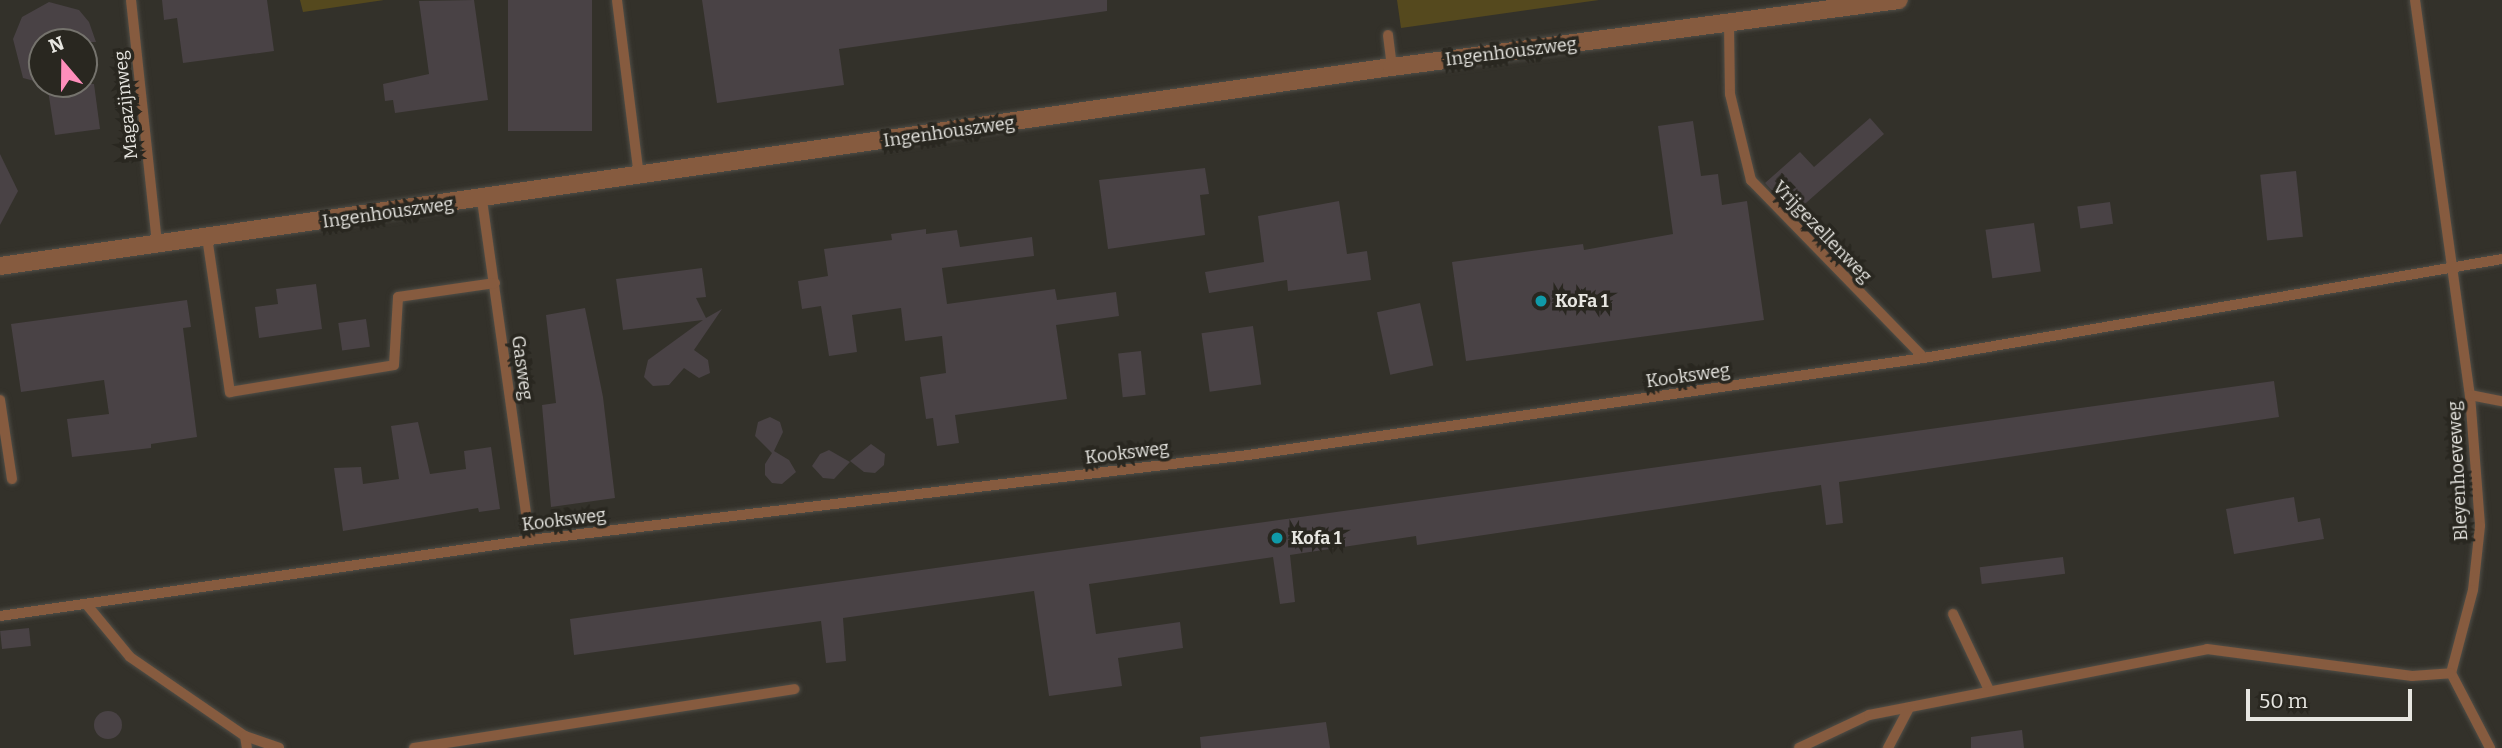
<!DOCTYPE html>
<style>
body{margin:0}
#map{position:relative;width:2502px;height:748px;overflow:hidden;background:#33312a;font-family:Bitter,serif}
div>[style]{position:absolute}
.green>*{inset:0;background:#55491e}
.building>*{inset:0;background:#494245;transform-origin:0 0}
.round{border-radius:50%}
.roads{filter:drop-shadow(0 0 2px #504e47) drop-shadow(0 0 2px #504e47)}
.lane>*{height:10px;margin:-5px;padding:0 5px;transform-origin:5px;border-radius:5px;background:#865b3f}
.street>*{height:18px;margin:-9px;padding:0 9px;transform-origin:9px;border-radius:9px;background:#865b3f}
.dots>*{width:19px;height:19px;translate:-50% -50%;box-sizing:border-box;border:4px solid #292720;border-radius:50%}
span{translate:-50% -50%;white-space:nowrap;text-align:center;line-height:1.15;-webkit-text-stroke:7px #292720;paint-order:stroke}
.street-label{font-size:18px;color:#e7e6e1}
.poi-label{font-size:18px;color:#e7e6e1;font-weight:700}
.left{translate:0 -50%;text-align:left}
.north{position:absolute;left:28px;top:28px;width:70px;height:70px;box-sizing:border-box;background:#292720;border:2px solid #75736d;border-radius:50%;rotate:340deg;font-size:19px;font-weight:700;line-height:28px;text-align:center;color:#e7e6e1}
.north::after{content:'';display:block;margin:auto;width:24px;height:32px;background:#fe8ebb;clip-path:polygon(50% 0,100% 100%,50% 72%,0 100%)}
.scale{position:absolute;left:2246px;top:689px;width:166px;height:32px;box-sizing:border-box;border:4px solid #e7e6e1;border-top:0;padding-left:9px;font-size:21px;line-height:24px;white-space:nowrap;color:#e7e6e1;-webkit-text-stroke:5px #292720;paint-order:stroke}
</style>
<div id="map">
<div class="green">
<div style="clip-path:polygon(300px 0,384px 0,303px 12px)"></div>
<div style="clip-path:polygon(1397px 0,1599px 0,1401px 28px)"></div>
</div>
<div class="building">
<div style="clip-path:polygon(162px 0,267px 0,274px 51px,183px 63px,177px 18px,164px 20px)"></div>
<div style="clip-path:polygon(474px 0,488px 100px,395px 113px,393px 100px,385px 101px,383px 84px,429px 74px,419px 1px)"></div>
<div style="left:508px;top:0;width:84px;height:131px"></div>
<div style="clip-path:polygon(702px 0,1107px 0,1107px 11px,839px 49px,844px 85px,717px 103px)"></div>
<div style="clip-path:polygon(49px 2px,79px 10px,89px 22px,96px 42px,42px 42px,42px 83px,23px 78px,13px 39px,22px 17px)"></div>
<div style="clip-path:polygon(47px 84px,94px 84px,100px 129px,55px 135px)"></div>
<div style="clip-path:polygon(1870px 118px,1884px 134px,1798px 210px,1781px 191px,1776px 195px,1765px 183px,1800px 152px,1814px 167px)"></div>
<div style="clip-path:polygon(1693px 121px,1701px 176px,1718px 174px,1722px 205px,1747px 201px,1764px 320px,1466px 361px,1452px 262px,1583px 244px,1584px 250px,1673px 234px,1658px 126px)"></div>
<div style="clip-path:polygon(0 154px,18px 191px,0 225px)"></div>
<div style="clip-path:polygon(1205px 168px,1209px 194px,1200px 195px,1205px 235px,1108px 249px,1099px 180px)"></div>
<div style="left:2296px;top:171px;width:66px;height:36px;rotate:84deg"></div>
<div style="clip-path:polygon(1339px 201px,1347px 254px,1367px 251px,1371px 280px,1288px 291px,1287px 280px,1209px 293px,1205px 272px,1264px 262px,1258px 216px)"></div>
<div style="left:2110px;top:202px;width:22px;height:33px;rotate:82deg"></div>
<div style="left:2034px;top:223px;width:49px;height:49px;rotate:82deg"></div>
<div style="clip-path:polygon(926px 229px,926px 234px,957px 230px,960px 247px,1032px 237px,1034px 256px,942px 268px,947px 304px,1055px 289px,1057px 300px,1116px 292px,1119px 316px,1056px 325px,1067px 399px,955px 415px,959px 443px,937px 446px,933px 418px,926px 419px,920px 377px,946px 373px,942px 336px,905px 341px,901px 308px,852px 315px,857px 352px,829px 356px,821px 306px,802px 309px,798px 281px,828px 276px,824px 249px,892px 240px,891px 234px)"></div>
<div style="clip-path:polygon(702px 268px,706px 297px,696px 298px,706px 318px,722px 309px,694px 350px,708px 360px,710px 373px,699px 378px,684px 368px,669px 385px,653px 386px,644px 377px,648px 360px,703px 320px,623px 330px,616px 279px)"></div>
<div style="clip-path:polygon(316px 284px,322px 329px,259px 338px,255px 307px,278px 304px,276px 289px)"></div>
<div style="clip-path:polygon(187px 300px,191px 327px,183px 328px,197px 437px,151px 444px,151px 448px,72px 457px,67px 419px,109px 414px,104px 380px,21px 392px,11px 324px)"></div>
<div style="left:1420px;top:303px;width:64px;height:44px;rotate:78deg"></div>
<div style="clip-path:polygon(585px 308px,603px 397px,615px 498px,551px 507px,542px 405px,556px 403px,546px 315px)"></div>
<div style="left:366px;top:319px;width:28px;height:28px;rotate:82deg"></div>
<div style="left:1253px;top:326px;width:59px;height:52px;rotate:82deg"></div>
<div style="left:1141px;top:351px;width:44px;height:23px;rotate:84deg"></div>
<div style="clip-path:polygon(2274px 381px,2279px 417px,1839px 482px,1843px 523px,1826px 525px,1821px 485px,1417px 545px,1416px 536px,1290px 555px,1295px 602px,1280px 604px,1273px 557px,1089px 584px,1096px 634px,1180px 622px,1183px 648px,1118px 658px,1122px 686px,1049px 696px,1034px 591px,843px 618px,846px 661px,826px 663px,821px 621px,574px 655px,570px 619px)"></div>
<div style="clip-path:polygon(770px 417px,780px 422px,783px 432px,774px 451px,789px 460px,796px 472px,782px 484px,772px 483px,765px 475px,765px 464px,772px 453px,755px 436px,758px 422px)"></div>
<div style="clip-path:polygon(418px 422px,430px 474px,466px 469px,464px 451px,491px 447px,500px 509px,479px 512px,478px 508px,343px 531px,334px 468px,361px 467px,363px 484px,399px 479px,391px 426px)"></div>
<div style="clip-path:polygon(871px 444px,885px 454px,884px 465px,875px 473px,864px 472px,850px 461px)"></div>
<div style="clip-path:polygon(829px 450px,850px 462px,834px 479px,823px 478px,812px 466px,820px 454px)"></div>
<div style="clip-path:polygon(2294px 497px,2298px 522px,2320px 518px,2324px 539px,2234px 554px,2226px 509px)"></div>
<div style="left:2063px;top:557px;width:17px;height:84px;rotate:83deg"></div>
<div style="left:29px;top:628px;width:18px;height:29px;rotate:84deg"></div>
<div class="round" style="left:94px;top:711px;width:28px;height:28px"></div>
<div style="clip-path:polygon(1326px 722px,1330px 748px,1201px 748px,1200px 737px)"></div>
<div style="clip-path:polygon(2022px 730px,2024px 748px,1971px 748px,1971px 737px)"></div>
</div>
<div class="roads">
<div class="lane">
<div style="left:131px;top:0;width:246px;rotate:83.9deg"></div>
<div style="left:617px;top:0;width:178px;rotate:82.9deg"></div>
<div style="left:2415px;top:0;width:399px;rotate:82.1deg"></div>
<div style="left:2470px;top:395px;width:131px;rotate:85.6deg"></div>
<div style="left:2480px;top:526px;width:64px;rotate:96.2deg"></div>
<div style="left:2473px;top:590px;width:86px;rotate:104.8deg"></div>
<div style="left:2451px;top:673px;width:85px;rotate:62.5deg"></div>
<div style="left:1729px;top:24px;width:70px;rotate:89.2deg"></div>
<div style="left:1730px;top:94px;width:89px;rotate:76.3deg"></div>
<div style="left:1751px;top:180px;width:248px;rotate:45.8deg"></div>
<div style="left:1388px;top:35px;width:32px;rotate:83deg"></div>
<div style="left:482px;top:200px;width:343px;rotate:82deg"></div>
<div style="left:207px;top:237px;width:157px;rotate:81.6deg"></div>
<div style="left:230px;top:392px;width:166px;rotate:-9.3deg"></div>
<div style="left:394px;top:365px;width:68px;rotate:-86.6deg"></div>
<div style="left:398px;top:297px;width:98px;rotate:-8.2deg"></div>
<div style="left:2470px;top:395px;width:33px;rotate:11deg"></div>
<div style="left:0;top:400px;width:80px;rotate:81.4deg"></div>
<div style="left:87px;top:605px;width:67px;rotate:50.4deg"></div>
<div style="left:130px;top:657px;width:140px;rotate:34.5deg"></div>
<div style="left:245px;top:736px;width:12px;rotate:81deg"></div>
<div style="left:1953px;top:614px;width:84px;rotate:64.7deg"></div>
<div style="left:0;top:616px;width:535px;rotate:-8.16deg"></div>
<div style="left:530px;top:540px;width:723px;rotate:-6.75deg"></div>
<div style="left:1248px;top:455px;width:683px;rotate:-8.17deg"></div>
<div style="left:1924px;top:358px;width:586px;rotate:-9.72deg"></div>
<div style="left:245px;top:736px;width:36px;rotate:19deg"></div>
<div style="left:414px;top:748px;width:385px;rotate:-8.8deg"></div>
<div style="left:1799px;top:748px;width:77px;rotate:-25.2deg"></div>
<div style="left:1869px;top:715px;width:344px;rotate:-11deg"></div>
<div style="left:2207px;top:649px;width:207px;rotate:7.5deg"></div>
<div style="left:2412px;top:676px;width:39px;rotate:-4deg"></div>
<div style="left:1888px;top:748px;width:45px;rotate:-62.3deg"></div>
</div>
<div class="street">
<div style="left:0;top:266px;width:1406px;rotate:-8.14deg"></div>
<div style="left:1392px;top:67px;width:511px;rotate:-7.53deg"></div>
</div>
</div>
<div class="dots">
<div style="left:1541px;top:301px;background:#0f9aa8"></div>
<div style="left:1277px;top:538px;background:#0f9aa8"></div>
</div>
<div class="street-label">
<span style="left:1511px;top:52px;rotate:-7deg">Ingenhouszweg</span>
<span style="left:126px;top:105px;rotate:-96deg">Magazijnweg</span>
<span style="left:949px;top:132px;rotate:-8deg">Ingenhouszweg</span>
<span style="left:388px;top:213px;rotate:-8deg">Ingenhouszweg</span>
<span style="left:1822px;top:232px;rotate:46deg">Vrijgezellenweg</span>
<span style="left:522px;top:368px;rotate:82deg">Gasweg</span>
<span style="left:1688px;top:376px;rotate:-8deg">Kooksweg</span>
<span style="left:1127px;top:453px;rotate:-7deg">Kooksweg</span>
<span style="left:2458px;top:471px;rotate:-93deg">Bleyenhoeveweg</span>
<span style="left:564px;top:520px;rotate:-7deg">Kooksweg</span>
</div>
<div class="poi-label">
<span class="left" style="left:1555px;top:301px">KoFa 1</span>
<span class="left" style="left:1291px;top:538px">Kofa 1</span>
</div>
<div class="north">N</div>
<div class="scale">50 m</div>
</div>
